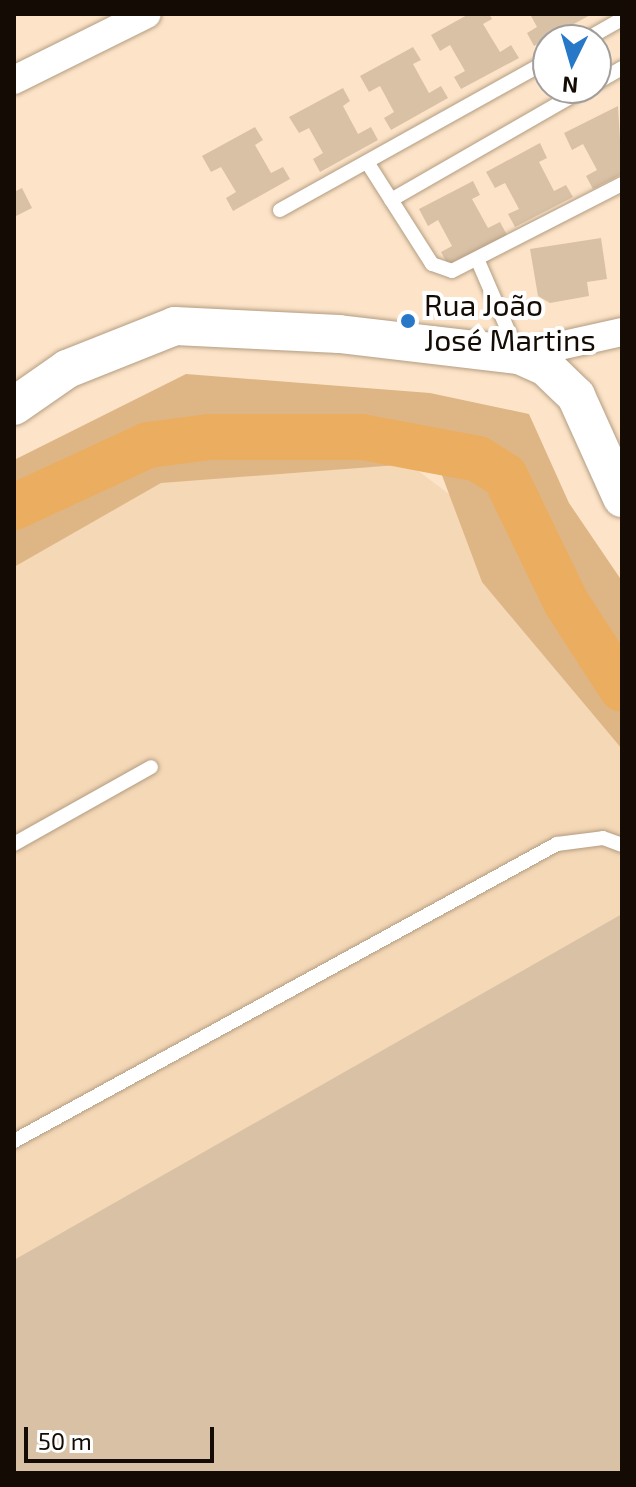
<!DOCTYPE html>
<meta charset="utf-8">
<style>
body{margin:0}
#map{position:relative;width:636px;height:1487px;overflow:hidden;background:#fde4c8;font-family:"Exo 2",sans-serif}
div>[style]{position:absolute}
.built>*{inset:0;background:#f5d8b6}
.green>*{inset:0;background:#deb686}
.river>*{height:46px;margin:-23px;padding:0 23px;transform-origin:23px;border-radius:23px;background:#ebad5f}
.building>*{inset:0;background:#d9c1a5}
.roads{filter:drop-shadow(0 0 2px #b29c81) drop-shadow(0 0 2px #b29c81)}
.service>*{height:14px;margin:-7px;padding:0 7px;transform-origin:7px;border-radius:7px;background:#fff}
.minor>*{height:28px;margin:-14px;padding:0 14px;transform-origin:14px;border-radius:14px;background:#fff}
.secondary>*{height:38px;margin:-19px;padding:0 19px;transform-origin:19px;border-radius:19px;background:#fff}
.dots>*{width:22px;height:22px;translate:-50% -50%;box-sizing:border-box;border:4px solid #fff;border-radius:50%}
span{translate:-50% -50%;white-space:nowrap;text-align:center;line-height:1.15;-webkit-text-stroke:8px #fff;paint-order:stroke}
.poi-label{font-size:30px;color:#140c04}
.left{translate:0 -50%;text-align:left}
.frame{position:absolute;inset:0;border:16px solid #140c04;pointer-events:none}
.north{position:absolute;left:532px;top:24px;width:80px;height:80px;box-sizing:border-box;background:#fff;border:2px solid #a19e9b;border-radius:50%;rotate:185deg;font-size:22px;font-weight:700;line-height:32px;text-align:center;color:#140c04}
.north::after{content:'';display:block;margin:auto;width:28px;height:36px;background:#2779c8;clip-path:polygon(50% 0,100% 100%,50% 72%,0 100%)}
.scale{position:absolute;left:24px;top:1427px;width:190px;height:36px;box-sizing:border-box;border:4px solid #140c04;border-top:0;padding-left:10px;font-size:24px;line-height:28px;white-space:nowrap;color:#140c04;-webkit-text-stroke:6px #fff;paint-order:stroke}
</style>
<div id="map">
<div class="built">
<div style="clip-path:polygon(375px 463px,417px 470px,506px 537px,622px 721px,622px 1473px,14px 1473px,14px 542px,137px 475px)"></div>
</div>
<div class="green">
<div style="clip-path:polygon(186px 374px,430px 393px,529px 414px,569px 503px,622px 581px,622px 749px,482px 582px,437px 462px,161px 483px,14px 567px,14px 460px)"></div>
</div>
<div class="river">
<div style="left:14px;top:507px;width:148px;rotate:-24.8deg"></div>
<div style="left:148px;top:445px;width:63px;rotate:-7.4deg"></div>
<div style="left:210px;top:437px;width:152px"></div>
<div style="left:362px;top:437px;width:118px;rotate:10.7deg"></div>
<div style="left:478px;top:459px;width:32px;rotate:32deg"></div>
<div style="left:505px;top:476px;width:140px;rotate:64.2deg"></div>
<div style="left:566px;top:602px;width:103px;rotate:57.2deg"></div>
</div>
<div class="building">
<div style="clip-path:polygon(469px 14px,489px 14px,492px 19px,483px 24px,500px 52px,511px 45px,519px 58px,461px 89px,454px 77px,465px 71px,450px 45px,440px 51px,431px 35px)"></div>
<div style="clip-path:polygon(530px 14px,592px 14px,534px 46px,527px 33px,537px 27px)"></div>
<div style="clip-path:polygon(413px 47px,421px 60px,413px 64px,429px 93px,441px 86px,448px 98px,391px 130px,384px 118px,394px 112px,380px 86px,369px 92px,360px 76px)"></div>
<div style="clip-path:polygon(343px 88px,350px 101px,343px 106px,358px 134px,371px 127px,378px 140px,320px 172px,313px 159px,323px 153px,309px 128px,299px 133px,289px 117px)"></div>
<div style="clip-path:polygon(618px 106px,622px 174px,593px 189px,586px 176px,597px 170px,583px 144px,572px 150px,564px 133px)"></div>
<div style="clip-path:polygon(255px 127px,263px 140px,255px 145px,271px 173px,283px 167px,290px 179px,233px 211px,226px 198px,236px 192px,221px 167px,211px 172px,202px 156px)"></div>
<div style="clip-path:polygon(540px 143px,547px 158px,539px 162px,554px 191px,566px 185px,573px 197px,515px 227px,508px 214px,519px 209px,505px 183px,495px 188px,486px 172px)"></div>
<div style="clip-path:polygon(473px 181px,480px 195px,472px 199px,488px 228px,500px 222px,507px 235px,448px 265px,441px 252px,452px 246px,438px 220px,428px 226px,419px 209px)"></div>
<div style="clip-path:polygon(22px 188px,32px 208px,14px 217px,14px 192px)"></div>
<div style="clip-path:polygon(601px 238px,607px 279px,587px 282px,589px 296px,550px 303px,538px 296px,530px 249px)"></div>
<div style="clip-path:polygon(622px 914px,622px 1473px,14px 1473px,14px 1260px)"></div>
</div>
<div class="roads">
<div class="service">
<div style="left:585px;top:40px;width:43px;rotate:-29.6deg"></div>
<div style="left:596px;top:83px;width:30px;rotate:-30deg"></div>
<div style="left:367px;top:162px;width:121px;rotate:57.5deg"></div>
<div style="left:432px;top:264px;width:21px;rotate:19deg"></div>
<div style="left:452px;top:271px;width:191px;rotate:-27.1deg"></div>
<div style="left:391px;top:200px;width:225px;rotate:-29.9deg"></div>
<div style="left:280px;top:210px;width:307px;rotate:-29.1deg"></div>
<div style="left:478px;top:261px;width:98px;rotate:66.6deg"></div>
<div style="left:14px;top:844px;width:157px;rotate:-29.3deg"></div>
<div style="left:14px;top:1141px;width:619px;rotate:-28.68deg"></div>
<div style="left:557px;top:844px;width:46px;rotate:-7.4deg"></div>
<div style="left:603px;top:838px;width:20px;rotate:20deg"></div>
</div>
<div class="minor">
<div style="left:14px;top:80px;width:148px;rotate:-26.4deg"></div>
<div style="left:519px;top:355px;width:106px;rotate:-12.6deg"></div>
</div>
<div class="secondary">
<div style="left:14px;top:406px;width:65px;rotate:-34.9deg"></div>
<div style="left:67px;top:369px;width:116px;rotate:-21.7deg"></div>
<div style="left:175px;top:326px;width:164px;rotate:2.8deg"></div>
<div style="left:339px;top:334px;width:181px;rotate:6.7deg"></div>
<div style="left:519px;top:355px;width:30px;rotate:24deg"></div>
<div style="left:546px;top:367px;width:42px;rotate:44deg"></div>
<div style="left:576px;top:396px;width:112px;rotate:65.7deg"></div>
</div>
</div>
<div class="dots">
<div style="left:408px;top:321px;background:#2779c8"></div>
</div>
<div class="poi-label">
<span class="left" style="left:424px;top:321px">Rua João<br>José Martins</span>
</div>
<div class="frame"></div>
<div class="north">N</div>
<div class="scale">50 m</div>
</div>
